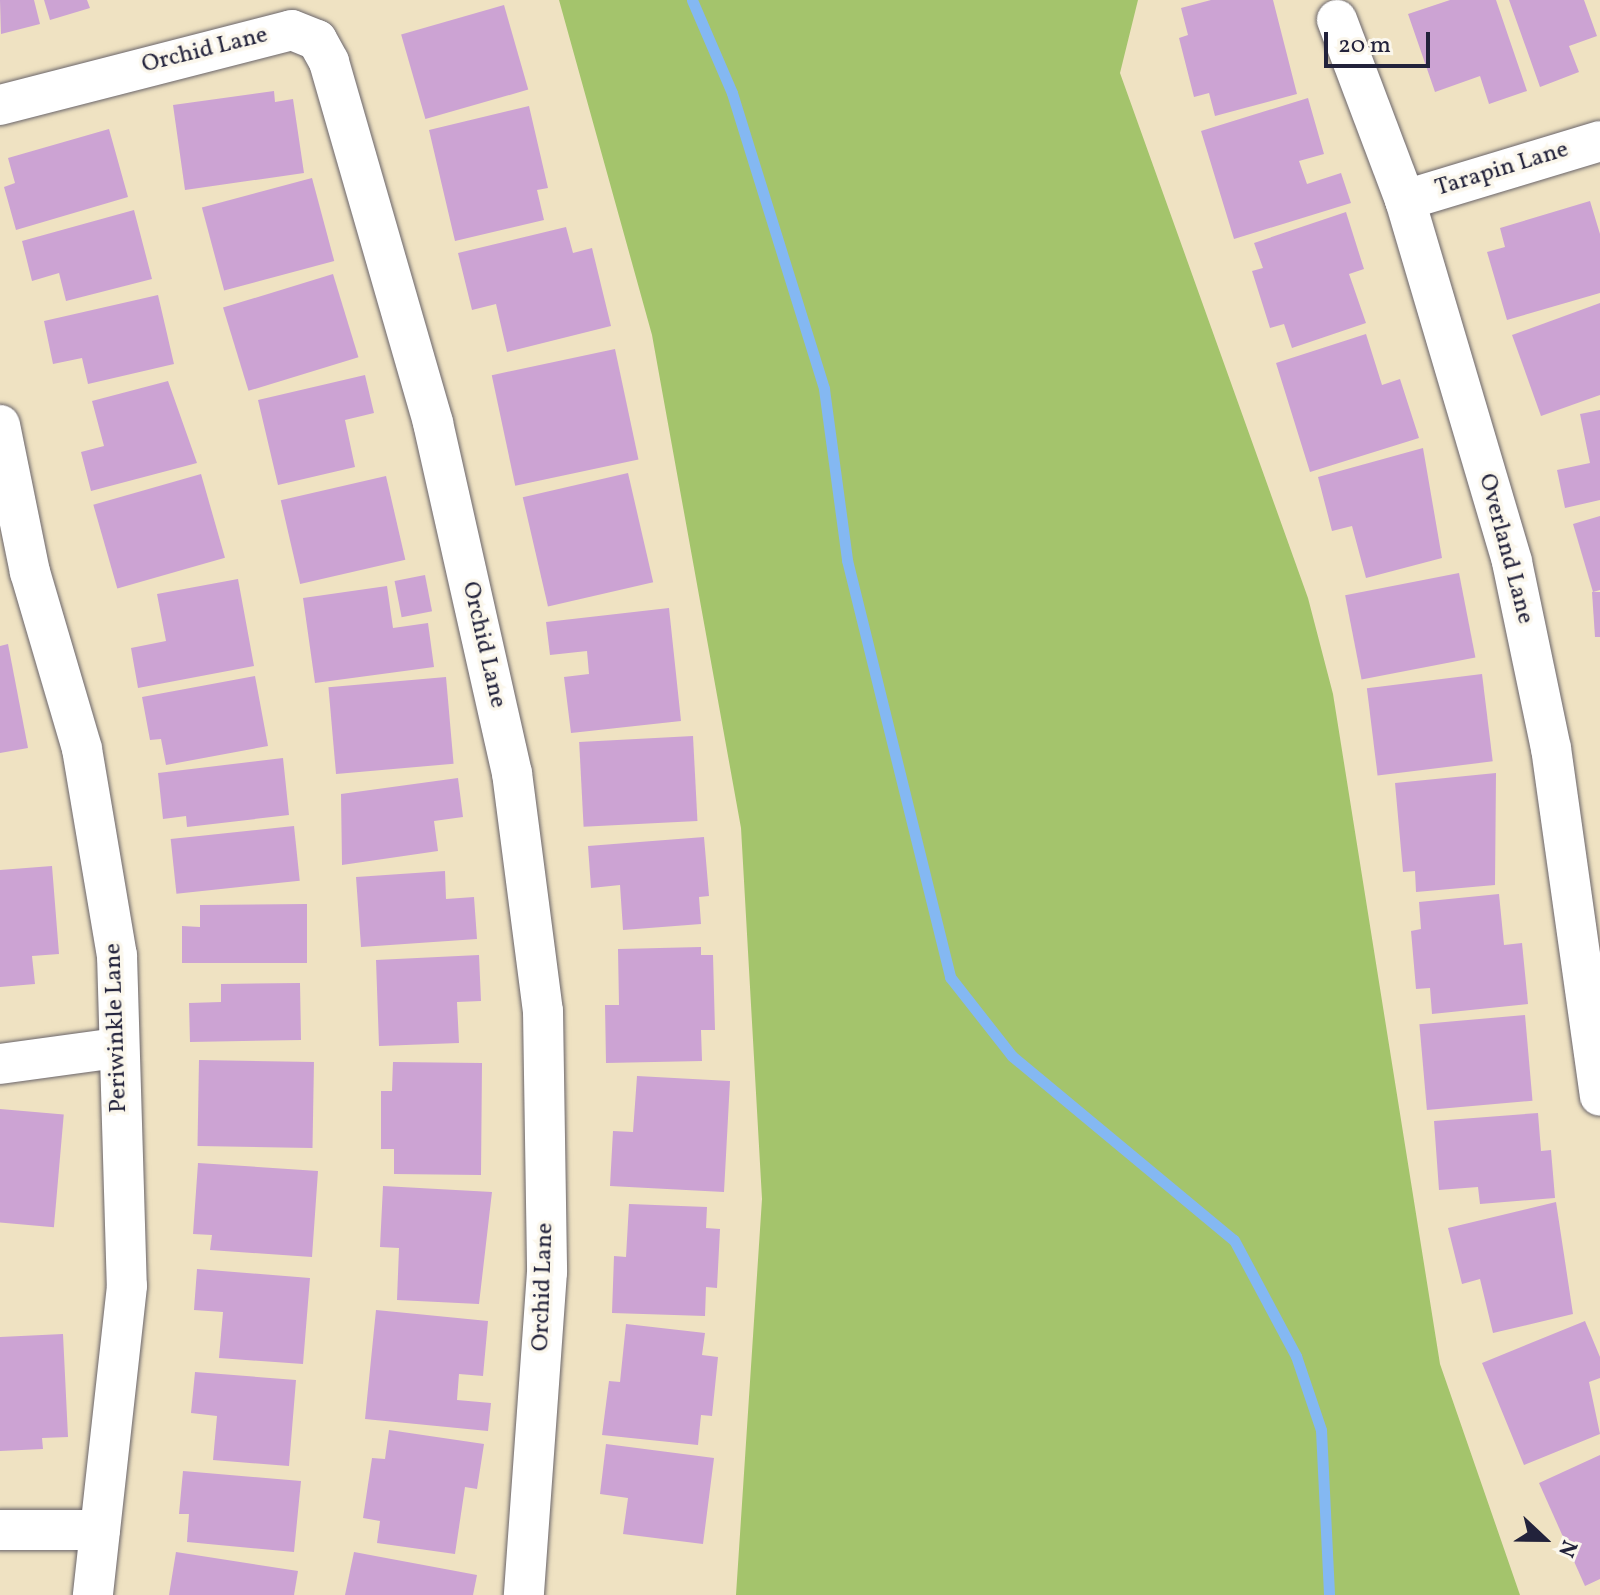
<!DOCTYPE html>
<style>
body{margin:0}
#map{position:relative;width:1600px;height:1595px;overflow:hidden;background:#efe2c2;font-family:Vollkorn,serif}
div>[style]{position:absolute}
.green>*{inset:0;background:#a4c46c}
.stream>*{height:11px;margin:-5.5px;padding:0 5.5px;transform-origin:5.5px;border-radius:5.5px;background:#84b8f2}
.building>*{inset:0;background:#cca3d3;transform-origin:0 0}
.roads{filter:drop-shadow(0 0 2px #6a656a) drop-shadow(0 0 2px #6a656a)}
.minor>*{height:40px;margin:-20px;padding:0 20px;transform-origin:20px;border-radius:20px;background:#fff}
span{translate:-50% -50%;white-space:nowrap;text-align:center;line-height:1.15;-webkit-text-stroke:7px #fbf7ec;paint-order:stroke}
.street-label{font-size:24px;color:#22223b}
.north{position:absolute;left:1504px;top:1499px;width:80px;height:80px;-webkit-text-stroke:6px #fbf7ec;paint-order:stroke;rotate:112deg;font-size:22px;font-weight:700;line-height:32px;text-align:center;color:#22223b}
.north::after{content:'';display:block;margin:auto;width:28px;height:36px;background:#22223b;clip-path:polygon(50% 0,100% 100%,50% 72%,0 100%)}
.scale{position:absolute;left:1324px;top:32px;width:106px;height:36px;box-sizing:border-box;border:4px solid #22223b;border-top:0;padding-left:10px;font-size:24px;line-height:28px;white-space:nowrap;color:#22223b;-webkit-text-stroke:6px #fbf7ec;paint-order:stroke}
</style>
<div id="map">
<div class="green">
<div style="clip-path:polygon(559px 0,1138px 0,1120px 73px,1308px 598px,1333px 694px,1440px 1364px,1520px 1595px,736px 1595px,762px 1199px,741px 828px,652px 335px)"></div>
</div>
<div class="stream">
<div style="left:692px;top:0;width:101px;rotate:66.7deg"></div>
<div style="left:732px;top:93px;width:310px;rotate:72.7deg"></div>
<div style="left:824px;top:389px;width:173px;rotate:82.3deg"></div>
<div style="left:847px;top:560px;width:430px;rotate:76.1deg"></div>
<div style="left:950px;top:977px;width:100px;rotate:51.9deg"></div>
<div style="left:1012px;top:1056px;width:288px;rotate:39.7deg"></div>
<div style="left:1234px;top:1240px;width:132px;rotate:61.9deg"></div>
<div style="left:1296px;top:1356px;width:78px;rotate:71.3deg"></div>
<div style="left:1321px;top:1430px;width:165px;rotate:87.2deg"></div>
</div>
<div class="building">
<div style="clip-path:polygon(0 0,34px 0,40px 24px,1px 34px)"></div>
<div style="clip-path:polygon(44px 0,87px 0,90px 8px,50px 20px)"></div>
<div style="clip-path:polygon(1211px 0,1273px 0,1297px 94px,1215px 116px,1209px 93px,1194px 97px,1179px 38px,1188px 35px,1181px 8px)"></div>
<div style="clip-path:polygon(1450px 0,1496px 0,1527px 91px,1489px 104px,1480px 76px,1435px 92px,1408px 14px)"></div>
<div style="clip-path:polygon(1509px 0,1584px 0,1597px 36px,1569px 46px,1579px 72px,1540px 87px)"></div>
<div style="left:504px;top:5px;width:88px;height:107px;rotate:74deg"></div>
<div style="clip-path:polygon(274px 91px,275px 102px,293px 99px,304px 173px,185px 190px,173px 105px)"></div>
<div style="clip-path:polygon(1308px 98px,1324px 154px,1299px 161px,1307px 184px,1341px 173px,1351px 203px,1234px 239px,1201px 131px)"></div>
<div style="clip-path:polygon(529px 106px,548px 188px,537px 190px,544px 220px,455px 241px,429px 130px)"></div>
<div style="clip-path:polygon(109px 129px,128px 197px,16px 230px,4px 187px,15px 183px,8px 158px)"></div>
<div style="left:312px;top:178px;width:86px;height:114px;rotate:75deg"></div>
<div style="clip-path:polygon(1590px 201px,1600px 234px,1600px 293px,1507px 320px,1487px 252px,1505px 247px,1500px 228px)"></div>
<div style="clip-path:polygon(134px 210px,152px 279px,66px 301px,59px 273px,32px 281px,22px 241px)"></div>
<div style="clip-path:polygon(1346px 212px,1364px 269px,1349px 274px,1366px 323px,1292px 348px,1284px 324px,1270px 328px,1252px 271px,1263px 268px,1254px 243px)"></div>
<div style="clip-path:polygon(566px 227px,573px 253px,592px 248px,611px 326px,507px 352px,496px 304px,472px 310px,458px 253px)"></div>
<div style="left:333px;top:274px;width:87px;height:115px;rotate:73deg"></div>
<div style="clip-path:polygon(158px 295px,174px 364px,88px 384px,82px 358px,53px 364px,44px 321px)"></div>
<div style="clip-path:polygon(1600px 303px,1600px 395px,1541px 416px,1512px 335px)"></div>
<div style="clip-path:polygon(1366px 334px,1382px 385px,1400px 379px,1419px 438px,1310px 472px,1276px 363px)"></div>
<div style="left:615px;top:349px;width:113px;height:126px;rotate:78deg"></div>
<div style="clip-path:polygon(365px 375px,374px 413px,345px 420px,355px 467px,278px 485px,258px 400px)"></div>
<div style="clip-path:polygon(168px 381px,197px 463px,91px 491px,81px 452px,104px 446px,92px 401px)"></div>
<div style="clip-path:polygon(1600px 410px,1600px 500px,1565px 508px,1557px 470px,1590px 463px,1580px 414px)"></div>
<div style="clip-path:polygon(1423px 448px,1442px 558px,1366px 578px,1352px 526px,1332px 531px,1318px 477px)"></div>
<div style="left:628px;top:473px;width:112px;height:108px;rotate:77deg"></div>
<div style="left:201px;top:474px;width:87px;height:112px;rotate:74deg"></div>
<div style="left:386px;top:476px;width:86px;height:108px;rotate:77deg"></div>
<div style="clip-path:polygon(1600px 516px,1600px 590px,1593px 592px,1573px 524px)"></div>
<div style="left:1459px;top:573px;width:86px;height:116px;rotate:79deg"></div>
<div style="left:425px;top:575px;width:37px;height:31px;rotate:79deg"></div>
<div style="clip-path:polygon(238px 579px,254px 666px,138px 688px,131px 648px,166px 641px,157px 594px)"></div>
<div style="clip-path:polygon(387px 586px,393px 628px,428px 623px,434px 667px,315px 683px,303px 598px)"></div>
<div style="clip-path:polygon(1592px 592px,1600px 592px,1600px 637px,1595px 637px)"></div>
<div style="clip-path:polygon(669px 608px,681px 721px,571px 733px,564px 677px,589px 674px,587px 651px,550px 655px,546px 622px)"></div>
<div style="clip-path:polygon(8px 644px,28px 748px,0 753px,0 646px)"></div>
<div style="left:1482px;top:674px;width:88px;height:116px;rotate:83deg"></div>
<div style="clip-path:polygon(255px 676px,268px 746px,166px 765px,161px 739px,150px 740px,142px 697px)"></div>
<div style="left:446px;top:677px;width:87px;height:118px;rotate:85deg"></div>
<div style="left:693px;top:736px;width:85px;height:114px;rotate:87deg"></div>
<div style="clip-path:polygon(283px 758px,289px 815px,187px 827px,186px 816px,163px 819px,158px 773px)"></div>
<div style="clip-path:polygon(1496px 773px,1495px 885px,1416px 892px,1415px 871px,1403px 872px,1395px 783px)"></div>
<div style="clip-path:polygon(458px 778px,463px 817px,434px 821px,438px 851px,342px 865px,341px 794px)"></div>
<div style="left:294px;top:826px;width:55px;height:124px;rotate:84deg"></div>
<div style="clip-path:polygon(704px 837px,709px 896px,699px 897px,701px 924px,623px 930px,620px 885px,591px 888px,588px 846px)"></div>
<div style="clip-path:polygon(52px 866px,59px 954px,32px 956px,35px 984px,0 987px,0 870px)"></div>
<div style="clip-path:polygon(445px 871px,446px 899px,474px 897px,477px 939px,361px 947px,356px 877px)"></div>
<div style="clip-path:polygon(1499px 894px,1504px 945px,1522px 943px,1528px 1004px,1432px 1014px,1430px 988px,1416px 989px,1411px 931px,1421px 929px,1419px 902px)"></div>
<div style="clip-path:polygon(307px 904px,307px 963px,182px 963px,182px 926px,200px 927px,200px 905px)"></div>
<div style="clip-path:polygon(701px 947px,701px 955px,713px 955px,715px 1030px,701px 1030px,702px 1061px,606px 1063px,605px 1005px,619px 1005px,618px 949px)"></div>
<div style="clip-path:polygon(479px 955px,481px 1001px,457px 1002px,459px 1043px,379px 1046px,376px 960px)"></div>
<div style="clip-path:polygon(300px 983px,301px 1040px,190px 1042px,189px 1003px,221px 1002px,221px 984px)"></div>
<div style="left:1525px;top:1015px;width:86px;height:106px;rotate:85deg"></div>
<div style="left:199px;top:1060px;width:115px;height:86px;rotate:1deg"></div>
<div style="clip-path:polygon(393px 1062px,482px 1063px,481px 1175px,394px 1174px,394px 1149px,381px 1149px,381px 1091px,392px 1091px)"></div>
<div style="clip-path:polygon(637px 1076px,730px 1081px,724px 1192px,610px 1186px,613px 1131px,633px 1132px)"></div>
<div style="left:0;top:1109px;width:64px;height:113px;rotate:5deg"></div>
<div style="clip-path:polygon(1538px 1113px,1541px 1151px,1551px 1150px,1555px 1198px,1480px 1204px,1478px 1187px,1439px 1190px,1434px 1121px)"></div>
<div style="clip-path:polygon(198px 1163px,318px 1171px,312px 1257px,210px 1250px,212px 1235px,193px 1234px)"></div>
<div style="clip-path:polygon(383px 1186px,492px 1192px,479px 1304px,397px 1300px,399px 1248px,380px 1247px)"></div>
<div style="clip-path:polygon(1556px 1202px,1573px 1314px,1493px 1333px,1480px 1279px,1462px 1284px,1448px 1228px)"></div>
<div style="clip-path:polygon(629px 1204px,707px 1207px,706px 1228px,720px 1229px,717px 1288px,706px 1287px,705px 1316px,612px 1313px,614px 1256px,626px 1257px)"></div>
<div style="clip-path:polygon(197px 1269px,310px 1278px,303px 1364px,219px 1358px,223px 1312px,194px 1310px)"></div>
<div style="clip-path:polygon(376px 1310px,488px 1321px,483px 1376px,459px 1374px,457px 1400px,491px 1403px,488px 1431px,365px 1419px)"></div>
<div style="clip-path:polygon(1585px 1321px,1600px 1357px,1600px 1378px,1589px 1382px,1600px 1434px,1524px 1465px,1482px 1363px)"></div>
<div style="clip-path:polygon(626px 1324px,705px 1333px,702px 1355px,718px 1357px,712px 1416px,701px 1415px,698px 1445px,602px 1435px,609px 1381px,620px 1382px)"></div>
<div style="clip-path:polygon(63px 1334px,68px 1437px,42px 1438px,43px 1449px,0 1451px,0 1337px)"></div>
<div style="clip-path:polygon(195px 1372px,296px 1380px,289px 1466px,213px 1460px,217px 1416px,191px 1413px)"></div>
<div style="clip-path:polygon(389px 1430px,484px 1444px,477px 1489px,465px 1487px,455px 1554px,377px 1543px,380px 1521px,363px 1518px,372px 1458px,385px 1459px)"></div>
<div style="clip-path:polygon(606px 1444px,714px 1458px,703px 1544px,623px 1534px,628px 1498px,600px 1494px)"></div>
<div style="clip-path:polygon(1600px 1455px,1600px 1579px,1585px 1586px,1539px 1483px)"></div>
<div style="clip-path:polygon(183px 1471px,301px 1481px,294px 1552px,187px 1542px,189px 1514px,179px 1514px)"></div>
<div style="clip-path:polygon(176px 1552px,298px 1571px,294px 1595px,169px 1595px)"></div>
<div style="clip-path:polygon(354px 1552px,477px 1575px,473px 1595px,345px 1595px)"></div>
</div>
<div class="roads">
<div class="minor">
<div style="left:1337px;top:20px;width:192px;rotate:69.3deg"></div>
<div style="left:1405px;top:200px;width:377px;rotate:73.5deg"></div>
<div style="left:1512px;top:562px;width:190px;rotate:78.2deg"></div>
<div style="left:1551px;top:748px;width:351px;rotate:82deg"></div>
<div style="left:0;top:105px;width:301px;rotate:-14.4deg"></div>
<div style="left:292px;top:30px;width:27px;rotate:22deg"></div>
<div style="left:317px;top:40px;width:25px;rotate:61deg"></div>
<div style="left:329px;top:62px;width:376px;rotate:73.9deg"></div>
<div style="left:433px;top:423px;width:359px;rotate:77.3deg"></div>
<div style="left:512px;top:773px;width:240px;rotate:82.6deg"></div>
<div style="left:543px;top:1011px;width:261px;rotate:89.1deg"></div>
<div style="left:547px;top:1272px;width:324px;rotate:94.1deg"></div>
<div style="left:1405px;top:200px;width:204px;rotate:-16.8deg"></div>
<div style="left:0;top:425px;width:150px;rotate:78.5deg"></div>
<div style="left:30px;top:572px;width:184px;rotate:73.6deg"></div>
<div style="left:82px;top:749px;width:209px;rotate:80.4deg"></div>
<div style="left:117px;top:955px;width:331px;rotate:88.3deg"></div>
<div style="left:127px;top:1286px;width:311px;rotate:96.3deg"></div>
<div style="left:0;top:1064px;width:118px;rotate:-7.8deg"></div>
<div style="left:0;top:1530px;width:100px"></div>
</div>
</div>
<div class="street-label">
<span style="left:205px;top:51px;rotate:-14deg">Orchid Lane</span>
<span style="left:1502px;top:170px;rotate:-17deg">Tarapin Lane</span>
<span style="left:1505px;top:549px;rotate:75deg">Overland Lane</span>
<span style="left:483px;top:645px;rotate:77deg">Orchid Lane</span>
<span style="left:117px;top:1028px;rotate:-92deg">Periwinkle Lane</span>
<span style="left:544px;top:1287px;rotate:-88deg">Orchid Lane</span>
</div>
<div class="north">N</div>
<div class="scale">20 m</div>
</div>
